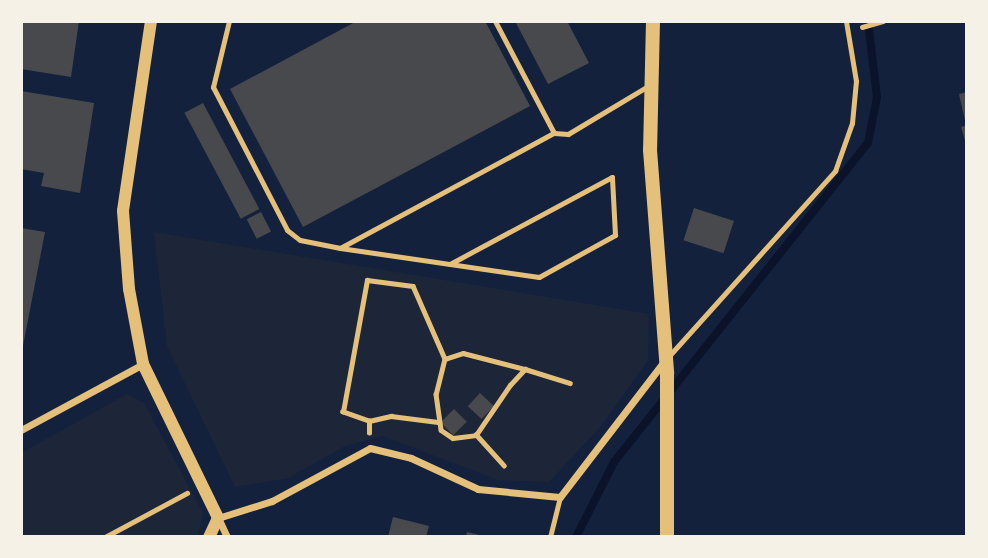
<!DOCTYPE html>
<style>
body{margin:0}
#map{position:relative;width:988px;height:558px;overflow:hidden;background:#14213d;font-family:Helvetica,sans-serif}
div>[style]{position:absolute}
.green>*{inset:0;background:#1d2539}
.stream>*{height:8px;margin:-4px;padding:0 4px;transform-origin:4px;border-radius:4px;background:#0b132b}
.building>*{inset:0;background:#48494c;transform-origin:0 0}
.path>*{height:4.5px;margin:-2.25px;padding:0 2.25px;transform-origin:2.25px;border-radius:2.25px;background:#e5c07b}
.service>*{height:5px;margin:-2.5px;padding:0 2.5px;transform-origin:2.5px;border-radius:2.5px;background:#e5c07b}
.minor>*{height:7px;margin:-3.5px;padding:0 3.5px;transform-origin:3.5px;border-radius:3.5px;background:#e5c07b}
.tertiary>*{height:12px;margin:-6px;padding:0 6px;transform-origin:6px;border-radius:6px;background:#e5c07b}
.secondary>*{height:14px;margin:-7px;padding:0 7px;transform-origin:7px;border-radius:7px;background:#e5c07b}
span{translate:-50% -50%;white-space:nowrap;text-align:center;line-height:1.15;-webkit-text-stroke:5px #f6f1e7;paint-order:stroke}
.frame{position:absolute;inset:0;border:23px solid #f6f1e7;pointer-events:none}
</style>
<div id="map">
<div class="green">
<div style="clip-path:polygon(154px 232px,649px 314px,648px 360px,602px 425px,549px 482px,498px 480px,383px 436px,345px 446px,288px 478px,235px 487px,167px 346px)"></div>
<div style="clip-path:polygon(127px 394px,144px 403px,203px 513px,198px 537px,21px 537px,21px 453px)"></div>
</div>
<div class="stream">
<div style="left:576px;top:537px;width:84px;rotate:-63.1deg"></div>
<div style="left:614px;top:462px;width:408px;rotate:-51.5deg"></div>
<div style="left:868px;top:143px;width:47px;rotate:-78.9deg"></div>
<div style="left:877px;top:97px;width:77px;rotate:-96.8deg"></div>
</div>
<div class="building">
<div style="clip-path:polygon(21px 21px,79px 21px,71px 77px,21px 69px)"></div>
<div style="clip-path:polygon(357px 21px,485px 21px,530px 106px,303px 227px,230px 89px)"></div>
<div style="clip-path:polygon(515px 21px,567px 21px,589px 63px,548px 84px)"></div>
<div style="clip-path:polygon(21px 91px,94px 103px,80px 193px,41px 186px,44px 173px,21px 169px)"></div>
<div style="clip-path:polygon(967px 92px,967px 124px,966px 125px,959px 94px)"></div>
<div style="left:203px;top:103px;width:120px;height:21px;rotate:62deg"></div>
<div style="clip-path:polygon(967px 125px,967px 144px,966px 144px,961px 127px)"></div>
<div style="left:694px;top:208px;width:42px;height:34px;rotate:18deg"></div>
<div style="left:261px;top:212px;width:22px;height:16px;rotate:63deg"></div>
<div style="clip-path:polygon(21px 228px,45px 232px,22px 351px,21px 351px)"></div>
<div style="left:480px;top:393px;width:19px;height:18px;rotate:43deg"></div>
<div style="left:454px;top:409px;width:18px;height:19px;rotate:45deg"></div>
<div style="clip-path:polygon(393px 517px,429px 526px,426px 537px,388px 537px)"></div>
<div style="clip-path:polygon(467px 532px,484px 536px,484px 537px,466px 537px)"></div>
</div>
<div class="path">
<div style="left:862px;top:27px;width:22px;rotate:-16deg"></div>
<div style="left:445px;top:359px;width:36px;rotate:104deg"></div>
<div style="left:436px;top:394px;width:36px;rotate:82deg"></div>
<div style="left:441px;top:430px;width:14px;rotate:34deg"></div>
<div style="left:453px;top:438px;width:23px;rotate:-7deg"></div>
<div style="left:369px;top:421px;width:23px;rotate:-13deg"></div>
<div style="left:391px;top:416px;width:47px;rotate:7.3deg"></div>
<div style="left:369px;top:433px;width:12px;rotate:-90deg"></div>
<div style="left:369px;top:421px;width:28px;rotate:-161deg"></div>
<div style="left:343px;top:412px;width:134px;rotate:-79.7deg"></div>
<div style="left:367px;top:280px;width:46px;rotate:7.4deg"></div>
<div style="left:413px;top:286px;width:80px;rotate:66.3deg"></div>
<div style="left:445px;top:359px;width:19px;rotate:-18deg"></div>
<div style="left:463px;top:353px;width:64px;rotate:14.5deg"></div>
<div style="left:504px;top:466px;width:42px;rotate:-132.1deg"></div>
<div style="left:476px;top:435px;width:60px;rotate:-55.8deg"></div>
<div style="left:510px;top:385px;width:22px;rotate:-47deg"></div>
<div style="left:525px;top:369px;width:47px;rotate:17.3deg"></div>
<div style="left:105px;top:537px;width:93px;rotate:-28.2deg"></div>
</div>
<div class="service">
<div style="left:229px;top:21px;width:68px;rotate:103.6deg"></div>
<div style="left:213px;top:87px;width:161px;rotate:62.6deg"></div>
<div style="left:287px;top:230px;width:16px;rotate:38deg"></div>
<div style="left:300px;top:240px;width:41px;rotate:11.3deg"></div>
<div style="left:340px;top:248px;width:243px;rotate:-28.3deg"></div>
<div style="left:554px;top:133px;width:127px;rotate:-117.8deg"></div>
<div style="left:554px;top:133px;width:14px;rotate:4deg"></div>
<div style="left:568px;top:134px;width:96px;rotate:-30.9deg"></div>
<div style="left:340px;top:248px;width:201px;rotate:8.3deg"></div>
<div style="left:539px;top:277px;width:87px;rotate:-28.9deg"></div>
<div style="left:615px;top:235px;width:58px;rotate:-93deg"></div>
<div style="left:612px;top:177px;width:184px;rotate:151.8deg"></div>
<div style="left:669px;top:356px;width:249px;rotate:-48.1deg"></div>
<div style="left:835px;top:171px;width:51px;rotate:-70.5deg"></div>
<div style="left:852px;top:123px;width:42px;rotate:-84.6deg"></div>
<div style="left:856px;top:81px;width:61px;rotate:-99.5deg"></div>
<div style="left:550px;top:537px;width:41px;rotate:-76deg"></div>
</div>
<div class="minor">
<div style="left:21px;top:430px;width:139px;rotate:-28.4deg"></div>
<div style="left:227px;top:537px;width:21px;rotate:-115deg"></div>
<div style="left:218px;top:518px;width:57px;rotate:-17.5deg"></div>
<div style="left:272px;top:501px;width:111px;rotate:-28.4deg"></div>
<div style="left:370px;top:448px;width:42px;rotate:13.7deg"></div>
<div style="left:411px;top:458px;width:74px;rotate:24.8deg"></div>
<div style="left:478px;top:489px;width:82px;rotate:5.6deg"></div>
<div style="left:560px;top:497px;width:173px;rotate:-52.5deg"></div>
</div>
<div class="tertiary">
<div style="left:151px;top:21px;width:192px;rotate:98.4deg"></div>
<div style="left:123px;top:211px;width:78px;rotate:85.6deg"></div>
<div style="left:129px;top:289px;width:76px;rotate:79.4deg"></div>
<div style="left:143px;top:364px;width:171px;rotate:64deg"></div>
<div style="left:218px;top:518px;width:21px;rotate:115deg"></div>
</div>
<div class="secondary">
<div style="left:653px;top:21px;width:129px;rotate:91.3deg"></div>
<div style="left:650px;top:150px;width:224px;rotate:85.6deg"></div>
<div style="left:667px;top:373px;width:164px;rotate:90deg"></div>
</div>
<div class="frame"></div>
</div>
